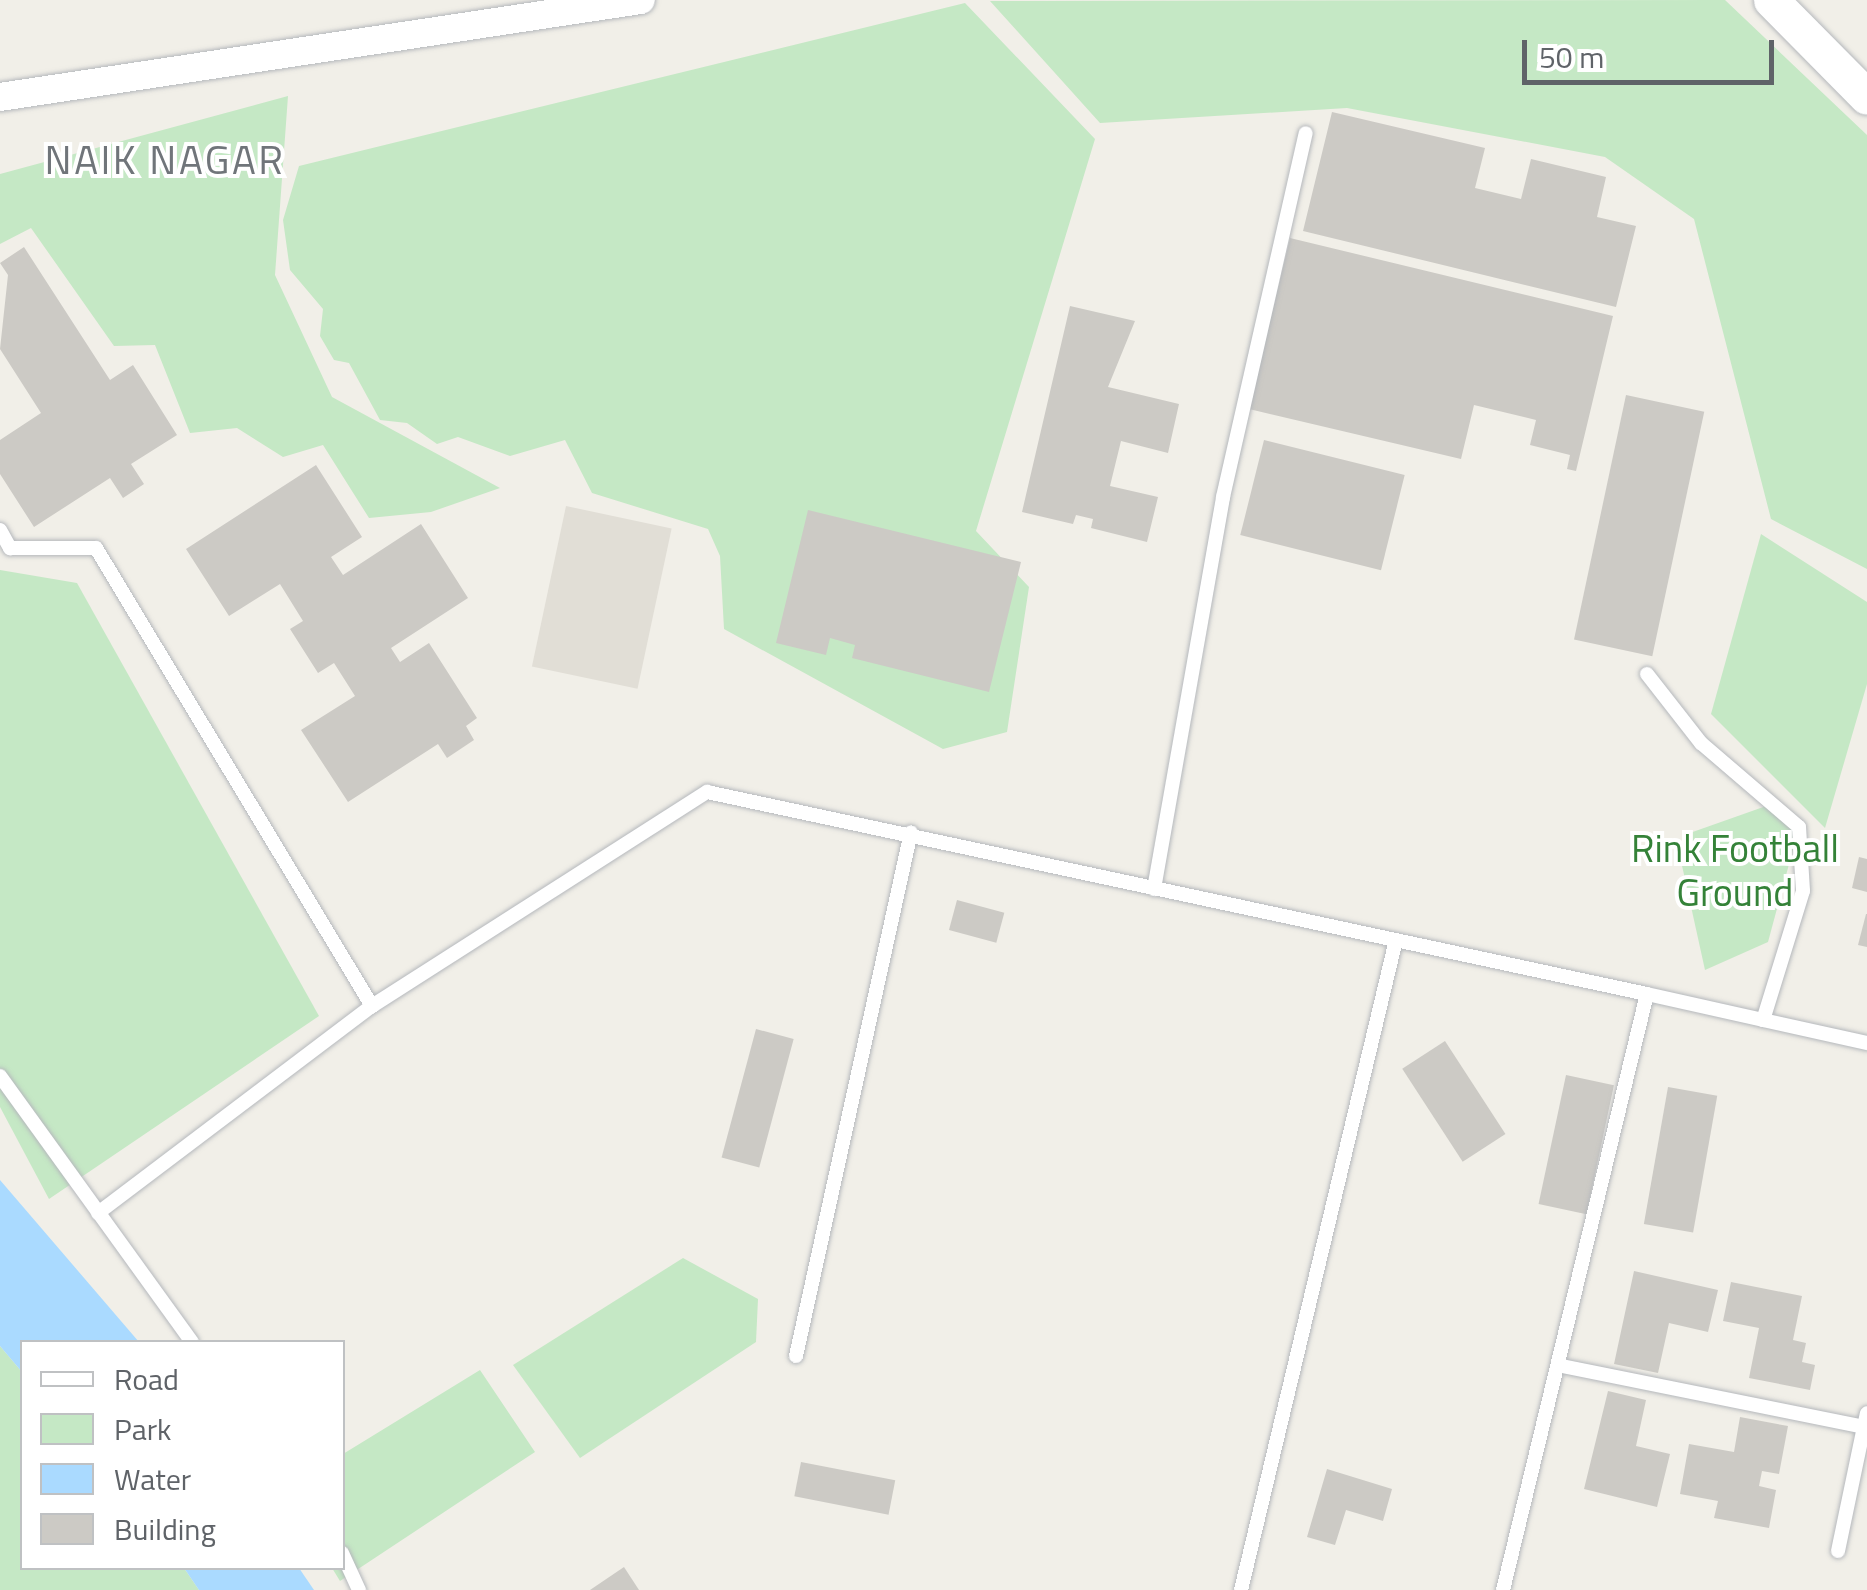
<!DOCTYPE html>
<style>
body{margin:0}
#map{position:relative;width:1867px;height:1590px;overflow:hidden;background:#f1efe8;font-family:"Titillium Web",sans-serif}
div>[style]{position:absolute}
.education>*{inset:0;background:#e1ded6;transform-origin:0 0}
.green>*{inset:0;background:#c5e8c5}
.water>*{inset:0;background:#aadaff}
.building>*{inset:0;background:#cccac5;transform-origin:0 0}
.roads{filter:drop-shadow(0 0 2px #b5b8bc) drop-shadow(0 0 2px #b5b8bc)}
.service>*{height:14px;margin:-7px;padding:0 7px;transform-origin:7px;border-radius:7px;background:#fff}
.minor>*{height:28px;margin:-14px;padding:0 14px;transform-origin:14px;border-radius:14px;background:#fff}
.tertiary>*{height:35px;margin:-17.5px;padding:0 17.5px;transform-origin:17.5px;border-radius:17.5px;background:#fff}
span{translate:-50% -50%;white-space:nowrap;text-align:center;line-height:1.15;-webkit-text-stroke:8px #fff;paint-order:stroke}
.park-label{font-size:38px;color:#348238}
.neighbourhood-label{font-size:40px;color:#70757a;letter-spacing:2.5px}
.legend{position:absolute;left:20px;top:1340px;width:325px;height:230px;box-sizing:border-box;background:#fff;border:2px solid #bfc1c3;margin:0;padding:12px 18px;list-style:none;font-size:30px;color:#5f6368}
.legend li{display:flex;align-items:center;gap:20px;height:50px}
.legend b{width:50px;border:2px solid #bfc1c3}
.scale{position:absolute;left:1522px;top:40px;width:252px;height:45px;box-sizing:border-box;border:5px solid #5f6368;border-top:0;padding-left:12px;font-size:30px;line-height:35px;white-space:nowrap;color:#5f6368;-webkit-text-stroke:8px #fff;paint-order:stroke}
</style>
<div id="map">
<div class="education">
<div style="left:566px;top:506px;width:108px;height:164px;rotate:12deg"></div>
</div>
<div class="green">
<div style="clip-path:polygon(1725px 0,1867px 135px,1867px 569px,1771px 519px,1694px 219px,1605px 157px,1347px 108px,1100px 123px,990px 1px)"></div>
<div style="clip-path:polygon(965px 3px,1095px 139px,976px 531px,1029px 587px,1007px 732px,943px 749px,724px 629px,720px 556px,708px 529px,592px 493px,565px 440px,510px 456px,458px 437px,437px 444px,407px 423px,380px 420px,349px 363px,334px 360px,320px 336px,323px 309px,290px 270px,283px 220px,299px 166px)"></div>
<div style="clip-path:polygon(288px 96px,275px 275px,332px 397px,500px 488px,431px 512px,369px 518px,323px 445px,283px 457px,237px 428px,190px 433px,155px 345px,114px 346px,31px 228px,0 244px,0 174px)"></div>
<div style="clip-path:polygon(1761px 534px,1867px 602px,1867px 684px,1825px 828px,1711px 714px)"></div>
<div style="clip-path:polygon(0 570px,77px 583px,319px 1016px,49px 1199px,0 1107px)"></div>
<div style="clip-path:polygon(1769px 805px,1799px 827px,1768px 942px,1705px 970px,1679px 852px,1687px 834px)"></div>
<div style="clip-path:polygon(683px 1258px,758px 1299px,756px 1342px,580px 1458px,513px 1365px)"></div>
<div style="clip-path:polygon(0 1346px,22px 1372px,22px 1568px,184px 1568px,199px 1590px,0 1590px)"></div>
<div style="clip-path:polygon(480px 1370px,535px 1452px,340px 1581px,332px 1568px,342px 1568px,343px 1454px)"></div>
</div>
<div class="water">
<div style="clip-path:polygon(0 1180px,139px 1342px,22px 1342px,22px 1372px,0 1346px)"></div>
<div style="clip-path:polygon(184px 1568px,299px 1568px,314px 1590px,199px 1590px)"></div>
</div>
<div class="building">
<div style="clip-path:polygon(1332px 112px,1485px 148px,1475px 188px,1521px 199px,1531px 159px,1606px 177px,1597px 217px,1636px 226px,1616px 307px,1303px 231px)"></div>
<div style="clip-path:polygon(1290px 238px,1613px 316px,1576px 471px,1567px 469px,1570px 455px,1530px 445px,1536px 420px,1474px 405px,1461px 459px,1249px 409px)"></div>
<div style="clip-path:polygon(24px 247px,110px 380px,133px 365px,177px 435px,131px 464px,144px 484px,123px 498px,110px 478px,34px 527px,0 474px,0 440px,41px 413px,0 349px,8px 275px,0 263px)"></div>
<div style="clip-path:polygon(1070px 306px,1135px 321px,1108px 387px,1179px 404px,1168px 453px,1121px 441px,1110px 486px,1158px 497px,1147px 542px,1091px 528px,1093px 519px,1076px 515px,1073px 524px,1022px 512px)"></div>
<div style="left:1626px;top:395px;width:80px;height:250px;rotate:12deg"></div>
<div style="left:1264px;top:440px;width:145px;height:98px;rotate:14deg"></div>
<div style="clip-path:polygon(316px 465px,362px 537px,331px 557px,343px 575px,421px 524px,468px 598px,391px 648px,400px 662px,429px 643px,477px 718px,466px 726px,474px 740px,447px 758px,438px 744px,348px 802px,301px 730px,355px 696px,334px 663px,318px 673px,290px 629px,303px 621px,280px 584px,229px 616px,186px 549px)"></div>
<div style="clip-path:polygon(808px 510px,1021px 562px,989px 692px,852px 658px,855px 645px,830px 638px,826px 655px,776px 643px)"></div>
<div style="clip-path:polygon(1859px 857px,1867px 859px,1867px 892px,1852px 888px)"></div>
<div style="left:957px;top:900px;width:49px;height:31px;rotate:15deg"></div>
<div style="clip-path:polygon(1866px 914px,1867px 914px,1867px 947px,1858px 945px)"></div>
<div style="left:756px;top:1029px;width:39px;height:133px;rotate:15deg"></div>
<div style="left:1445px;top:1041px;width:111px;height:51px;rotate:57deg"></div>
<div style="left:1566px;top:1075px;width:49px;height:132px;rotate:12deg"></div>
<div style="left:1668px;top:1087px;width:50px;height:139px;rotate:10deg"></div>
<div style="clip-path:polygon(1634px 1271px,1718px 1290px,1708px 1332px,1669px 1323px,1658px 1373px,1614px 1364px)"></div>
<div style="clip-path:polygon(1731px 1282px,1802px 1296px,1793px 1340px,1806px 1343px,1802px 1362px,1815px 1365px,1810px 1390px,1749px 1378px,1759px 1328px,1723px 1321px)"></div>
<div style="clip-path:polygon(1608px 1391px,1646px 1400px,1636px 1446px,1670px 1454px,1657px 1507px,1584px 1489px)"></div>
<div style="clip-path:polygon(1740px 1417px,1788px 1426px,1779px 1474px,1762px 1471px,1759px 1486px,1776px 1490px,1769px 1528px,1714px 1518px,1718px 1501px,1680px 1494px,1689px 1444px,1734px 1452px)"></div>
<div style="left:801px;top:1462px;width:96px;height:35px;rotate:11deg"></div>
<div style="clip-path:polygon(1327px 1469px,1392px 1489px,1383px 1521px,1346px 1510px,1335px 1545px,1307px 1537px)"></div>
<div style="clip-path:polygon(624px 1567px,639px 1590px,590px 1590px)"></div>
</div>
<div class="roads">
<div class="service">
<div style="left:0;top:530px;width:21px;rotate:61deg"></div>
<div style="left:10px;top:548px;width:86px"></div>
<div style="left:96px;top:548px;width:535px;rotate:58.93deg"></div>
<div style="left:372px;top:1006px;width:398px;rotate:-32.6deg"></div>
<div style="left:707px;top:792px;width:961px;rotate:12.13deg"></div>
<div style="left:1647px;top:674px;width:88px;rotate:52deg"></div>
<div style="left:1701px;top:743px;width:129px;rotate:40.6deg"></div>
<div style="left:1799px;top:827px;width:64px;rotate:86.4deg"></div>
<div style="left:1803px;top:891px;width:135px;rotate:107.2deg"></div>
<div style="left:1763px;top:1020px;width:107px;rotate:12.5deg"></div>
<div style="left:1154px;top:889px;width:398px;rotate:-80deg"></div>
<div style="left:1223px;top:497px;width:373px;rotate:-77.2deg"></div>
<div style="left:0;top:1076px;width:328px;rotate:54.2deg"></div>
<div style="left:98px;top:1213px;width:343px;rotate:-37.1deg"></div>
<div style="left:796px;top:1356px;width:536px;rotate:-77.62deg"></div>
<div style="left:1562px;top:1366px;width:308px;rotate:11.4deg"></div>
<div style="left:1864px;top:1427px;width:14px;rotate:-78deg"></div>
<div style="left:1838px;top:1551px;width:127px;rotate:-78.2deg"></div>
<div style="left:342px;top:1553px;width:41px;rotate:65.3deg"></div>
<div style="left:1241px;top:1590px;width:668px;rotate:-76.59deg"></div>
<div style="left:1503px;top:1590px;width:613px;rotate:-76.42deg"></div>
<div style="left:1647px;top:994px;width:119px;rotate:12.6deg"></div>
</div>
<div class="minor">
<div style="left:0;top:97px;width:648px;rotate:-8.61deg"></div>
</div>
<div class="tertiary">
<div style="left:1771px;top:0;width:136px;rotate:45.3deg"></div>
</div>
</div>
<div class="park-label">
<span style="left:1735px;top:871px">Rink Football<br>Ground</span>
</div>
<div class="neighbourhood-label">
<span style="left:165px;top:160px">NAIK NAGAR</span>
</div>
<ul class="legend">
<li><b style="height:12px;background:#fff"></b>Road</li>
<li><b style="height:28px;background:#c5e8c5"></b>Park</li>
<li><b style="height:28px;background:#aadaff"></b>Water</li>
<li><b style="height:28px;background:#cccac5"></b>Building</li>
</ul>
<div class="scale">50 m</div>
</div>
